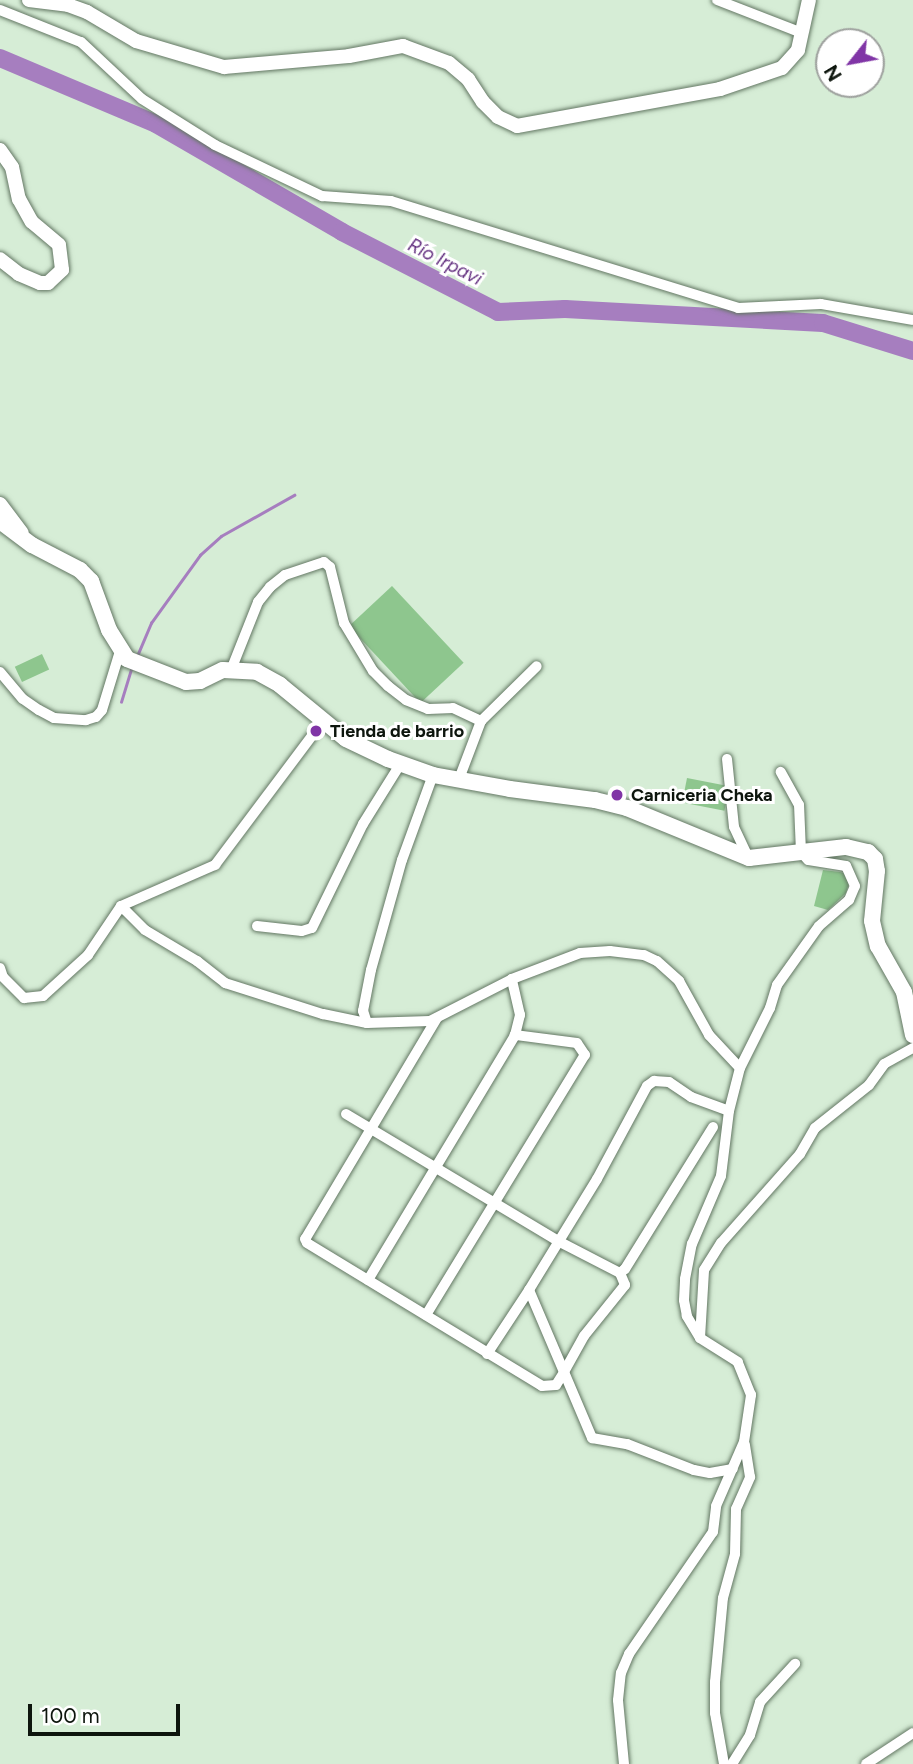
<!DOCTYPE html>
<meta charset="utf-8">
<style>
body{margin:0}
#map{position:relative;width:913px;height:1764px;overflow:hidden;background:#d6edd6;font-family:Figtree,sans-serif}
div>[style]{position:absolute}
.green>*{inset:0;background:#8ec68e;transform-origin:0 0}
.stream>*{height:2.5px;margin:-1.25px;padding:0 1.25px;transform-origin:1.25px;border-radius:1.25px;background:#a67ebf}
.river>*{height:18px;margin:-9px;padding:0 9px;transform-origin:9px;border-radius:9px;background:#a67ebf}
.roads{filter:drop-shadow(0 0 2px #637763) drop-shadow(0 0 2px #637763)}
.minor>*{height:10px;margin:-5px;padding:0 5px;transform-origin:5px;border-radius:5px;background:#fff}
.tertiary>*{height:14px;margin:-7px;padding:0 7px;transform-origin:7px;border-radius:7px;background:#fff}
.secondary>*{height:16px;margin:-8px;padding:0 8px;transform-origin:8px;border-radius:8px;background:#fff}
.dots>*{width:19px;height:19px;translate:-50% -50%;box-sizing:border-box;border:4px solid #fff;border-radius:50%}
span{translate:-50% -50%;white-space:nowrap;text-align:center;line-height:1.15;-webkit-text-stroke:6px #fff;paint-order:stroke}
.poi-label{font-size:18px;color:#0d150d;font-weight:700}
.left{translate:0 -50%;text-align:left}
.water-label{font-size:19px;color:#643180;font-style:italic}
.north{position:absolute;left:815px;top:28px;width:70px;height:70px;box-sizing:border-box;background:#fff;border:2px solid #9ea19e;border-radius:50%;rotate:239deg;font-size:19px;font-weight:700;line-height:28px;text-align:center;color:#0d150d}
.north::after{content:'';display:block;margin:auto;width:24px;height:32px;background:#8035a6;clip-path:polygon(50% 0,100% 100%,50% 72%,0 100%)}
.scale{position:absolute;left:28px;top:1704px;width:152px;height:32px;box-sizing:border-box;border:4px solid #0d150d;border-top:0;padding-left:9px;font-size:21px;line-height:24px;white-space:nowrap;color:#0d150d;-webkit-text-stroke:5px #fff;paint-order:stroke}
</style>
<div id="map">
<div class="green">
<div style="left:392px;top:586px;width:105px;height:59px;rotate:47deg"></div>
<div style="left:42px;top:654px;width:17px;height:30px;rotate:65deg"></div>
<div style="left:687px;top:778px;width:43px;height:25px;rotate:11deg"></div>
<div style="clip-path:polygon(823px 870px,840px 872px,846px 874px,849px 883px,846px 893px,828px 910px,814px 906px)"></div>
</div>
<div class="stream">
<div style="left:137px;top:656px;width:36px;rotate:-67deg"></div>
<div style="left:151px;top:623px;width:84px;rotate:-54.2deg"></div>
<div style="left:200px;top:555px;width:28px;rotate:-42deg"></div>
<div style="left:221px;top:536px;width:84px;rotate:-29.3deg"></div>
<div style="left:121px;top:702px;width:34px;rotate:-73deg"></div>
</div>
<div class="river">
<div style="left:0;top:58px;width:169px;rotate:22.9deg"></div>
<div style="left:156px;top:124px;width:215px;rotate:30.1deg"></div>
<div style="left:342px;top:232px;width:175px;rotate:27.1deg"></div>
<div style="left:498px;top:312px;width:67px;rotate:-2.6deg"></div>
<div style="left:565px;top:309px;width:258px;rotate:3.1deg"></div>
<div style="left:823px;top:323px;width:94px;rotate:17.3deg"></div>
</div>
<div class="roads">
<div class="minor">
<div style="left:717px;top:0;width:91px;rotate:21.2deg"></div>
<div style="left:0;top:10px;width:87px;rotate:21.6deg"></div>
<div style="left:81px;top:42px;width:83px;rotate:43.1deg"></div>
<div style="left:142px;top:99px;width:86px;rotate:32.2deg"></div>
<div style="left:215px;top:145px;width:119px;rotate:25.5deg"></div>
<div style="left:322px;top:196px;width:69px;rotate:4.1deg"></div>
<div style="left:391px;top:201px;width:363px;rotate:17.1deg"></div>
<div style="left:738px;top:308px;width:83px;rotate:-2.8deg"></div>
<div style="left:821px;top:304px;width:93px;rotate:9.9deg"></div>
<div style="left:231px;top:670px;width:73px;rotate:-68.3deg"></div>
<div style="left:258px;top:602px;width:19px;rotate:-51deg"></div>
<div style="left:270px;top:587px;width:19px;rotate:-39deg"></div>
<div style="left:285px;top:575px;width:41px;rotate:-18.4deg"></div>
<div style="left:324px;top:562px;width:8px;rotate:40deg"></div>
<div style="left:330px;top:567px;width:58px;rotate:76deg"></div>
<div style="left:344px;top:623px;width:56px;rotate:58.9deg"></div>
<div style="left:373px;top:671px;width:21px;rotate:45deg"></div>
<div style="left:388px;top:686px;width:23px;rotate:38deg"></div>
<div style="left:406px;top:700px;width:24px;rotate:22deg"></div>
<div style="left:428px;top:709px;width:25px;rotate:-2deg"></div>
<div style="left:453px;top:708px;width:31px;rotate:25deg"></div>
<div style="left:0;top:672px;width:35px;rotate:50deg"></div>
<div style="left:23px;top:699px;width:19px;rotate:35deg"></div>
<div style="left:39px;top:710px;width:17px;rotate:28deg"></div>
<div style="left:54px;top:718px;width:32px;rotate:4deg"></div>
<div style="left:86px;top:720px;width:10px;rotate:-17deg"></div>
<div style="left:96px;top:717px;width:9px;rotate:-49deg"></div>
<div style="left:102px;top:710px;width:62px;rotate:-73deg"></div>
<div style="left:727px;top:759px;width:68px;rotate:84.1deg"></div>
<div style="left:734px;top:827px;width:33px;rotate:65deg"></div>
<div style="left:459px;top:779px;width:62px;rotate:-69.2deg"></div>
<div style="left:481px;top:721px;width:78px;rotate:-44.5deg"></div>
<div style="left:121px;top:906px;width:34px;rotate:45deg"></div>
<div style="left:145px;top:930px;width:61px;rotate:30.8deg"></div>
<div style="left:197px;top:961px;width:36px;rotate:38deg"></div>
<div style="left:225px;top:983px;width:103px;rotate:17.6deg"></div>
<div style="left:323px;top:1014px;width:45px;rotate:11.6deg"></div>
<div style="left:367px;top:1023px;width:63px;rotate:-1.8deg"></div>
<div style="left:430px;top:1021px;width:92px;rotate:-27.1deg"></div>
<div style="left:512px;top:979px;width:73px;rotate:-20.9deg"></div>
<div style="left:580px;top:953px;width:30px;rotate:-4deg"></div>
<div style="left:610px;top:951px;width:34px;rotate:7deg"></div>
<div style="left:644px;top:955px;width:14px;rotate:25deg"></div>
<div style="left:657px;top:961px;width:30px;rotate:42deg"></div>
<div style="left:679px;top:981px;width:62px;rotate:60.9deg"></div>
<div style="left:709px;top:1035px;width:45px;rotate:46.8deg"></div>
<div style="left:257px;top:926px;width:45px;rotate:6.3deg"></div>
<div style="left:302px;top:931px;width:10px;rotate:-17deg"></div>
<div style="left:312px;top:928px;width:116px;rotate:-63.9deg"></div>
<div style="left:363px;top:824px;width:72px;rotate:-58.1deg"></div>
<div style="left:0;top:968px;width:9px;rotate:72deg"></div>
<div style="left:3px;top:977px;width:30px;rotate:45deg"></div>
<div style="left:24px;top:998px;width:19px;rotate:-6deg"></div>
<div style="left:43px;top:996px;width:61px;rotate:-42.3deg"></div>
<div style="left:88px;top:955px;width:59px;rotate:-56deg"></div>
<div style="left:121px;top:906px;width:103px;rotate:-23.6deg"></div>
<div style="left:215px;top:865px;width:180px;rotate:-53.1deg"></div>
<div style="left:437px;top:1018px;width:257px;rotate:120.8deg"></div>
<div style="left:305px;top:1239px;width:4px;rotate:63deg"></div>
<div style="left:307px;top:1243px;width:275px;rotate:31.3deg"></div>
<div style="left:542px;top:1386px;width:14px;rotate:-4deg"></div>
<div style="left:556px;top:1385px;width:15px;rotate:-58deg"></div>
<div style="left:564px;top:1372px;width:89px;rotate:-113.1deg"></div>
<div style="left:529px;top:1290px;width:130px;rotate:-58.5deg"></div>
<div style="left:597px;top:1179px;width:106px;rotate:-61.7deg"></div>
<div style="left:647px;top:1086px;width:9px;rotate:-36deg"></div>
<div style="left:654px;top:1081px;width:15px;rotate:4deg"></div>
<div style="left:669px;top:1082px;width:27px;rotate:34deg"></div>
<div style="left:691px;top:1097px;width:40px;rotate:20.2deg"></div>
<div style="left:367px;top:1023px;width:13px;rotate:-108deg"></div>
<div style="left:363px;top:1011px;width:42px;rotate:-79deg"></div>
<div style="left:371px;top:970px;width:114px;rotate:-74.3deg"></div>
<div style="left:402px;top:860px;width:90px;rotate:-70deg"></div>
<div style="left:346px;top:1114px;width:247px;rotate:30.9deg"></div>
<div style="left:558px;top:1241px;width:70px;rotate:27.3deg"></div>
<div style="left:620px;top:1273px;width:13px;rotate:67deg"></div>
<div style="left:625px;top:1285px;width:65px;rotate:128.8deg"></div>
<div style="left:584px;top:1336px;width:41px;rotate:119.1deg"></div>
<div style="left:564px;top:1372px;width:72px;rotate:67deg"></div>
<div style="left:592px;top:1438px;width:36px;rotate:10deg"></div>
<div style="left:627px;top:1444px;width:72px;rotate:21.2deg"></div>
<div style="left:694px;top:1470px;width:16px;rotate:11deg"></div>
<div style="left:710px;top:1473px;width:23px;rotate:-10deg"></div>
<div style="left:620px;top:1273px;width:6px;rotate:-39deg"></div>
<div style="left:625px;top:1269px;width:167px;rotate:-58.2deg"></div>
<div style="left:368px;top:1280px;width:286px;rotate:-59deg"></div>
<div style="left:515px;top:1035px;width:21px;rotate:-76deg"></div>
<div style="left:520px;top:1015px;width:37px;rotate:-103deg"></div>
<div style="left:426px;top:1315px;width:305px;rotate:-58.6deg"></div>
<div style="left:585px;top:1055px;width:14px;rotate:-124deg"></div>
<div style="left:577px;top:1043px;width:63px;rotate:-172.6deg"></div>
<div style="left:700px;top:1338px;width:68px;rotate:-86.6deg"></div>
<div style="left:704px;top:1270px;width:32px;rotate:-58deg"></div>
<div style="left:721px;top:1243px;width:119px;rotate:-48.4deg"></div>
<div style="left:800px;top:1154px;width:30px;rotate:-60deg"></div>
<div style="left:815px;top:1128px;width:69px;rotate:-38.5deg"></div>
<div style="left:869px;top:1085px;width:26px;rotate:-54deg"></div>
<div style="left:884px;top:1064px;width:33px;rotate:-29deg"></div>
<div style="left:487px;top:1354px;width:77px;rotate:-56.7deg"></div>
<div style="left:624px;top:1764px;width:64px;rotate:-95.4deg"></div>
<div style="left:618px;top:1700px;width:27px;rotate:-84deg"></div>
<div style="left:621px;top:1673px;width:21px;rotate:-67deg"></div>
<div style="left:629px;top:1654px;width:148px;rotate:-55.5deg"></div>
<div style="left:713px;top:1532px;width:26px;rotate:-83deg"></div>
<div style="left:716px;top:1506px;width:70px;rotate:-66.4deg"></div>
<div style="left:744px;top:1442px;width:48px;rotate:-81.5deg"></div>
<div style="left:751px;top:1395px;width:35px;rotate:-112deg"></div>
<div style="left:738px;top:1362px;width:45px;rotate:-147.7deg"></div>
<div style="left:700px;top:1338px;width:26px;rotate:-121deg"></div>
<div style="left:687px;top:1316px;width:16px;rotate:-101deg"></div>
<div style="left:684px;top:1300px;width:21px;rotate:-87deg"></div>
<div style="left:685px;top:1279px;width:36px;rotate:-79deg"></div>
<div style="left:692px;top:1244px;width:74px;rotate:-66.9deg"></div>
<div style="left:721px;top:1176px;width:65px;rotate:-83deg"></div>
<div style="left:729px;top:1111px;width:44px;rotate:-75.7deg"></div>
<div style="left:740px;top:1068px;width:67px;rotate:-63.4deg"></div>
<div style="left:770px;top:1008px;width:24px;rotate:-73deg"></div>
<div style="left:777px;top:985px;width:72px;rotate:-54.6deg"></div>
<div style="left:819px;top:926px;width:40px;rotate:-41deg"></div>
<div style="left:849px;top:900px;width:15px;rotate:-67deg"></div>
<div style="left:855px;top:886px;width:22px;rotate:-114deg"></div>
<div style="left:846px;top:866px;width:38px;rotate:-171deg"></div>
<div style="left:808px;top:860px;width:11px;rotate:-131deg"></div>
<div style="left:801px;top:852px;width:47px;rotate:-92.4deg"></div>
<div style="left:799px;top:805px;width:38px;rotate:-119deg"></div>
<div style="left:724px;top:1764px;width:52px;rotate:-100deg"></div>
<div style="left:715px;top:1713px;width:31px;rotate:-90deg"></div>
<div style="left:715px;top:1682px;width:84px;rotate:-84.6deg"></div>
<div style="left:723px;top:1598px;width:46px;rotate:-74.7deg"></div>
<div style="left:735px;top:1554px;width:45px;rotate:-88.7deg"></div>
<div style="left:736px;top:1509px;width:35px;rotate:-66deg"></div>
<div style="left:750px;top:1477px;width:33px;rotate:-99deg"></div>
<div style="left:732px;top:1764px;width:34px;rotate:-58deg"></div>
<div style="left:750px;top:1735px;width:34px;rotate:-73deg"></div>
<div style="left:760px;top:1702px;width:52px;rotate:-47.4deg"></div>
<div style="left:866px;top:1764px;width:56px;rotate:-33.4deg"></div>
</div>
<div class="tertiary">
<div style="left:29px;top:0;width:39px;rotate:7deg"></div>
<div style="left:68px;top:5px;width:20px;rotate:20deg"></div>
<div style="left:87px;top:12px;width:57px;rotate:30.6deg"></div>
<div style="left:136px;top:41px;width:92px;rotate:16.5deg"></div>
<div style="left:224px;top:67px;width:125px;rotate:-5deg"></div>
<div style="left:349px;top:56px;width:55px;rotate:-10.5deg"></div>
<div style="left:403px;top:46px;width:49px;rotate:20.3deg"></div>
<div style="left:449px;top:63px;width:25px;rotate:40deg"></div>
<div style="left:468px;top:79px;width:27px;rotate:57deg"></div>
<div style="left:483px;top:102px;width:21px;rotate:45deg"></div>
<div style="left:498px;top:117px;width:21px;rotate:25deg"></div>
<div style="left:517px;top:126px;width:206px;rotate:-10.3deg"></div>
<div style="left:720px;top:89px;width:65px;rotate:-18.7deg"></div>
<div style="left:782px;top:68px;width:24px;rotate:-48deg"></div>
<div style="left:798px;top:50px;width:51px;rotate:-77.6deg"></div>
<div style="left:0;top:150px;width:21px;rotate:55deg"></div>
<div style="left:12px;top:167px;width:33px;rotate:78deg"></div>
<div style="left:19px;top:199px;width:26px;rotate:61deg"></div>
<div style="left:32px;top:222px;width:35px;rotate:40deg"></div>
<div style="left:59px;top:245px;width:25px;rotate:83deg"></div>
<div style="left:62px;top:270px;width:19px;rotate:137deg"></div>
<div style="left:48px;top:283px;width:8px;rotate:180deg"></div>
<div style="left:40px;top:283px;width:23px;rotate:-157deg"></div>
<div style="left:19px;top:274px;width:24px;rotate:-142deg"></div>
<div style="left:0;top:504px;width:36px;rotate:53deg"></div>
</div>
<div class="secondary">
<div style="left:0;top:521px;width:40px;rotate:37deg"></div>
<div style="left:32px;top:545px;width:54px;rotate:27.5deg"></div>
<div style="left:80px;top:570px;width:16px;rotate:45deg"></div>
<div style="left:91px;top:581px;width:52px;rotate:69.8deg"></div>
<div style="left:109px;top:630px;width:34px;rotate:58deg"></div>
<div style="left:127px;top:659px;width:63px;rotate:21.3deg"></div>
<div style="left:186px;top:682px;width:14px;rotate:-4deg"></div>
<div style="left:200px;top:681px;width:25px;rotate:-26deg"></div>
<div style="left:223px;top:670px;width:34px;rotate:3deg"></div>
<div style="left:257px;top:672px;width:26px;rotate:29deg"></div>
<div style="left:280px;top:685px;width:85px;rotate:39.3deg"></div>
<div style="left:346px;top:739px;width:47px;rotate:25.5deg"></div>
<div style="left:388px;top:759px;width:48px;rotate:19.6deg"></div>
<div style="left:433px;top:775px;width:78px;rotate:10.3deg"></div>
<div style="left:510px;top:789px;width:86px;rotate:7.4deg"></div>
<div style="left:595px;top:800px;width:33px;rotate:14deg"></div>
<div style="left:627px;top:808px;width:132px;rotate:22.3deg"></div>
<div style="left:749px;top:858px;width:98px;rotate:-6.5deg"></div>
<div style="left:846px;top:847px;width:23px;rotate:13deg"></div>
<div style="left:868px;top:852px;width:10px;rotate:45deg"></div>
<div style="left:875px;top:859px;width:12px;rotate:81deg"></div>
<div style="left:877px;top:871px;width:50px;rotate:95.7deg"></div>
<div style="left:872px;top:921px;width:26px;rotate:77deg"></div>
<div style="left:878px;top:946px;width:53px;rotate:60.5deg"></div>
<div style="left:904px;top:992px;width:44px;rotate:78.2deg"></div>
</div>
</div>
<div class="dots">
<div style="left:316px;top:731px;background:#8035a6"></div>
<div style="left:617px;top:795px;background:#8035a6"></div>
</div>
<div class="poi-label">
<span class="left" style="left:330px;top:731px">Tienda de barrio</span>
<span class="left" style="left:631px;top:795px">Carniceria Cheka</span>
</div>
<div class="water-label">
<span style="left:445px;top:262px;rotate:27deg">Río Irpavi</span>
</div>
<div class="north">N</div>
<div class="scale">100 m</div>
</div>
